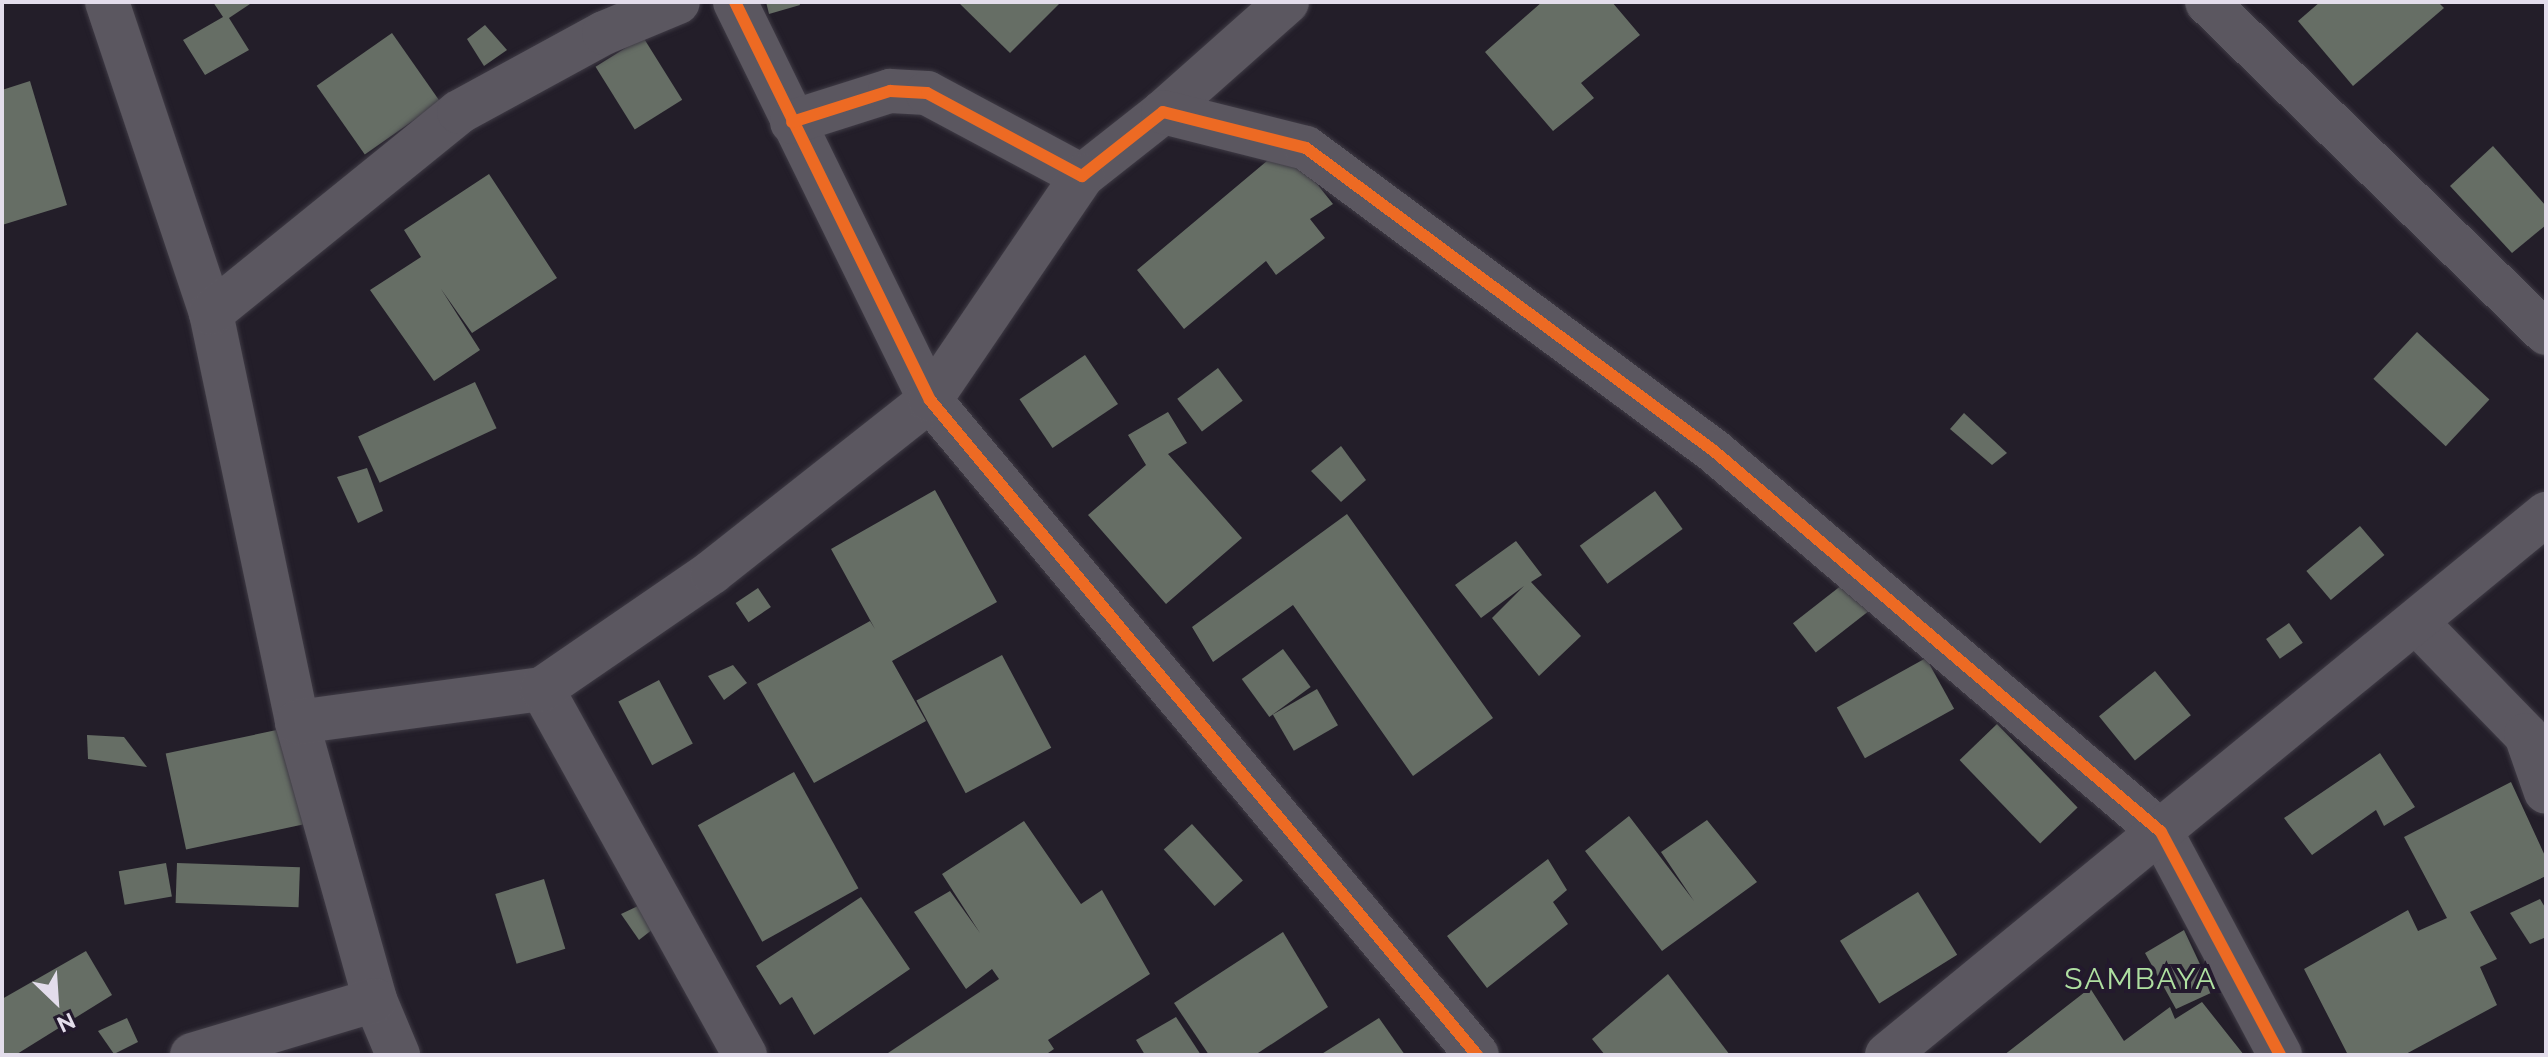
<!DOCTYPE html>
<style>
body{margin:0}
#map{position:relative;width:2548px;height:1057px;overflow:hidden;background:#231e29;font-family:Raleway,sans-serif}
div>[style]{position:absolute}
.building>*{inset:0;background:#666e65;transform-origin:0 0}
.roads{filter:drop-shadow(0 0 2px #3f3b45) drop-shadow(0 0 2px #3f3b45)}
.minor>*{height:44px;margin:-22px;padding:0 22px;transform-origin:22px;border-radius:22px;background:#5b5760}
.cycleway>*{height:12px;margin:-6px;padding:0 6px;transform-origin:6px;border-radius:6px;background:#ed6a23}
span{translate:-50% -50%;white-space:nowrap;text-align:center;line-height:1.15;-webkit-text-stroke:8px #23192d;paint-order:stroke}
.neighbourhood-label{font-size:30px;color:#afe0a1;letter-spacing:2px}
.frame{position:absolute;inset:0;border:4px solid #e3ddeb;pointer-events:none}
.north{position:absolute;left:16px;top:961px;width:80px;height:80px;-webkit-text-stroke:6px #23192d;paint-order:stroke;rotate:155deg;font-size:22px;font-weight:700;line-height:32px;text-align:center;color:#e3ddeb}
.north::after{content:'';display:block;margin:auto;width:28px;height:36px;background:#e3ddeb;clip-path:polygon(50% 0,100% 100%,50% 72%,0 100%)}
</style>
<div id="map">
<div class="building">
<div style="clip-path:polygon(213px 2px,253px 2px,229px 18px,249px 50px,205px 75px,183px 40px,223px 17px)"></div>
<div style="clip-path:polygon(766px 2px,799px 2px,800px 5px,769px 14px)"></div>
<div style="clip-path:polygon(958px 2px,1061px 2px,1010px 53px)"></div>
<div style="clip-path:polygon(1542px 2px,1612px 2px,1640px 35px,1581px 83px,1594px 98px,1553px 131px,1485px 52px)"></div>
<div style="clip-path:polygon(2320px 2px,2438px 2px,2444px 8px,2353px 86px,2298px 21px)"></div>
<div style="clip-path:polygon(485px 25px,507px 50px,484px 66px,467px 39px)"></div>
<div style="left:392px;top:33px;width:84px;height:92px;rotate:55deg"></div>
<div style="left:643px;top:37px;width:74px;height:56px;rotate:58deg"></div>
<div style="clip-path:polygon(30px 81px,67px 205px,2px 225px,2px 90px)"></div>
<div style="clip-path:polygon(1286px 145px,1333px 204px,1310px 219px,1325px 238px,1276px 275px,1266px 261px,1184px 329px,1137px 270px)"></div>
<div style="clip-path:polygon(2493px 146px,2546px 206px,2546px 225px,2512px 253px,2450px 186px)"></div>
<div style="clip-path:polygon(489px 174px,557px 278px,472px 333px,441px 289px,480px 350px,434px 381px,370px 290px,421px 257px,404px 230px)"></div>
<div style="left:2417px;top:332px;width:99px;height:64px;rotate:43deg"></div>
<div style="left:1085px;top:355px;width:59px;height:79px;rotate:56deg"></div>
<div style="left:1218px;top:368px;width:41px;height:51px;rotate:53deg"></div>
<div style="left:475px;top:382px;width:51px;height:129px;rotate:65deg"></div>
<div style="clip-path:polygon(1168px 412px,1187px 443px,1168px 454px,1242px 538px,1166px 604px,1088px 515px,1146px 465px,1128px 435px)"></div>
<div style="clip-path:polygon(1964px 413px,2007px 453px,1992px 465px,1950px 429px)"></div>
<div style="clip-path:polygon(1341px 446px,1366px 480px,1341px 502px,1311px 471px)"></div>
<div style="clip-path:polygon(367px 468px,383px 511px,358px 523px,337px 477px)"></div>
<div style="clip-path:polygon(935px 490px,997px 602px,892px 661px,926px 721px,814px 783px,757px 684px,870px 621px,875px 629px,831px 549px)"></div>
<div style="left:1655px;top:491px;width:47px;height:93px;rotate:54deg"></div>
<div style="clip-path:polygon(1347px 514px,1493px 718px,1413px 776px,1293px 605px,1213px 662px,1192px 627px)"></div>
<div style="left:2360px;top:526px;width:38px;height:70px;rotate:50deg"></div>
<div style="clip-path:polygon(1516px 541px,1542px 575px,1531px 582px,1581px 636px,1539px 676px,1492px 618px,1524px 586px,1481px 618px,1455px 585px)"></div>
<div style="left:1856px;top:574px;width:37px;height:80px;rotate:52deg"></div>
<div style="left:758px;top:588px;width:23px;height:27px;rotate:56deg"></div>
<div style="left:2289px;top:623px;width:24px;height:28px;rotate:55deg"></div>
<div style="left:1283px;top:649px;width:47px;height:51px;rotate:54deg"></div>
<div style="left:1002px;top:655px;width:105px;height:97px;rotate:62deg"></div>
<div style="left:1926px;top:658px;width:58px;height:102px;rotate:61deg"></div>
<div style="clip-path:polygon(733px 665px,747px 683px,724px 700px,708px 676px)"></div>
<div style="left:2155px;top:671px;width:57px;height:72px;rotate:51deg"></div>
<div style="left:659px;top:680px;width:72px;height:46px;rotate:62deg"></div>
<div style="left:1317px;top:689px;width:42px;height:51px;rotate:60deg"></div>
<div style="left:1997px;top:724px;width:116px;height:52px;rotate:46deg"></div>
<div style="left:286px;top:728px;width:98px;height:123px;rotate:78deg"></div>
<div style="clip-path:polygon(87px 735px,124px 737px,147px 767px,88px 759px)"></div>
<div style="clip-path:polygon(2380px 753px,2415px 807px,2384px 826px,2376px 810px,2312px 855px,2284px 818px)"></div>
<div style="left:794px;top:772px;width:133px;height:110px;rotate:61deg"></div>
<div style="clip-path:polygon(2511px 782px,2546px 858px,2546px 876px,2470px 912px,2497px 959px,2480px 967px,2497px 1005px,2404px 1055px,2348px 1055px,2304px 969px,2408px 910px,2418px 931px,2447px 918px,2404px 837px)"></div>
<div style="clip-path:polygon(1629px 816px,1694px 901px,1661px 852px,1707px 820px,1757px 882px,1662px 951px,1585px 851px)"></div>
<div style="clip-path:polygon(1024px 821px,1081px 904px,1102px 890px,1150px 974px,1048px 1040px,1054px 1049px,1045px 1055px,885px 1055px,999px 979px,992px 969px,966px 989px,914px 912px,950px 891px,980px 933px,942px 874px)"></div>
<div style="left:1192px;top:824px;width:76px;height:38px;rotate:48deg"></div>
<div style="clip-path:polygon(1548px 859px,1567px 890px,1553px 902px,1568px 924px,1487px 988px,1447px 936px)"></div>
<div style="left:166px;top:863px;width:34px;height:48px;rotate:80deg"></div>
<div style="left:177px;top:863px;width:123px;height:40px;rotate:2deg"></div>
<div style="left:544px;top:879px;width:73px;height:51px;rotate:73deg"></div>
<div style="left:1918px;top:892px;width:74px;height:92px;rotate:58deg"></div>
<div style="clip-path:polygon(861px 897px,910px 969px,814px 1035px,792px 997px,780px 1005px,756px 966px)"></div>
<div style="clip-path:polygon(2540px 899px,2546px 909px,2546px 937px,2530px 944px,2510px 913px)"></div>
<div style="clip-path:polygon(638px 906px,653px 929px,639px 940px,621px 914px)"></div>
<div style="clip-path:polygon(2184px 930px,2213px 992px,2176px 1009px,2145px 953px)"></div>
<div style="clip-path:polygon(1283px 932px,1328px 1007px,1255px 1055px,1209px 1055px,1174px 1003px)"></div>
<div style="clip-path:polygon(86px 951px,112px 995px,17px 1054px,2px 1055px,2px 999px)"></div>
<div style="clip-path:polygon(1668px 974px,1730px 1055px,1605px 1055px,1592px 1039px)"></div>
<div style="clip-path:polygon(2090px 988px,2124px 1041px,2170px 1007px,2175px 1019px,2202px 1002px,2244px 1055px,2004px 1055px)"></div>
<div style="clip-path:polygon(1176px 1017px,1201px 1055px,1145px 1055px,1136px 1040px)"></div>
<div style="clip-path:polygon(127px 1018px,138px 1042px,114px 1054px,98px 1031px)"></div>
<div style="clip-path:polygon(1379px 1018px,1405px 1055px,1320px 1055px)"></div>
</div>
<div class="roads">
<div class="minor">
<div style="left:107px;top:2px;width:328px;rotate:71.5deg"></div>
<div style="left:211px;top:313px;width:418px;rotate:78.1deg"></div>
<div style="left:297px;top:722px;width:289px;rotate:74.3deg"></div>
<div style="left:375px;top:1000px;width:60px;rotate:67.3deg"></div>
<div style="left:735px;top:2px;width:443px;rotate:63.9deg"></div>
<div style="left:930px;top:400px;width:853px;rotate:50.13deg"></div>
<div style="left:2207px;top:2px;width:474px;rotate:44.3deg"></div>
<div style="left:1163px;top:112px;width:166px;rotate:-41.6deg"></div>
<div style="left:792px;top:122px;width:103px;rotate:-17.6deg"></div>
<div style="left:890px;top:91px;width:37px;rotate:3deg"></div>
<div style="left:927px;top:93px;width:176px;rotate:28.2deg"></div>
<div style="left:1082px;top:176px;width:103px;rotate:-38.3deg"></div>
<div style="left:1163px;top:112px;width:147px;rotate:14.1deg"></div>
<div style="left:1306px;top:148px;width:508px;rotate:36.6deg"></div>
<div style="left:1714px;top:451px;width:587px;rotate:40.44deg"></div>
<div style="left:2161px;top:832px;width:253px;rotate:61.9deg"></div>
<div style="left:211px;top:313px;width:319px;rotate:-39deg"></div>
<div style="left:459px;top:112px;width:165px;rotate:-28.6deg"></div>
<div style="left:604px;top:33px;width:80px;rotate:-22.7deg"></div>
<div style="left:2416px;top:622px;width:158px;rotate:45.8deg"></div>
<div style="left:2526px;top:735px;width:60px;rotate:70.7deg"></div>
<div style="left:542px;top:689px;width:419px;rotate:61deg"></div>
<div style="left:297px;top:722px;width:247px;rotate:-7.7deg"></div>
<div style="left:542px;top:689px;width:206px;rotate:-34.5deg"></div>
<div style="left:712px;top:572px;width:278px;rotate:-38.3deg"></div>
<div style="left:930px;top:400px;width:271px;rotate:-55.8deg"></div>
<div style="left:192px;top:1055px;width:191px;rotate:-16.7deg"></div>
<div style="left:1887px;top:1055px;width:853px;rotate:-39.38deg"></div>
</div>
</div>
<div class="cycleway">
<div style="left:735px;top:2px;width:443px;rotate:63.9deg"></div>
<div style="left:930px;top:400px;width:853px;rotate:50.13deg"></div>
<div style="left:792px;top:122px;width:103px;rotate:-17.6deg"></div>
<div style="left:890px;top:91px;width:37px;rotate:3deg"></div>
<div style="left:927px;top:93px;width:176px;rotate:28.2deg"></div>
<div style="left:1082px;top:176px;width:103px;rotate:-38.3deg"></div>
<div style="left:1163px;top:112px;width:147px;rotate:14.1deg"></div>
<div style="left:1306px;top:148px;width:508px;rotate:36.6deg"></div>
<div style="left:1714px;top:451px;width:587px;rotate:40.44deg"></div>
<div style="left:2161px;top:832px;width:253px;rotate:61.9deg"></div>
</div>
<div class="neighbourhood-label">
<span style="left:2141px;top:979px">SAMBAYA</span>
</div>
<div class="frame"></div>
<div class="north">N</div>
</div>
